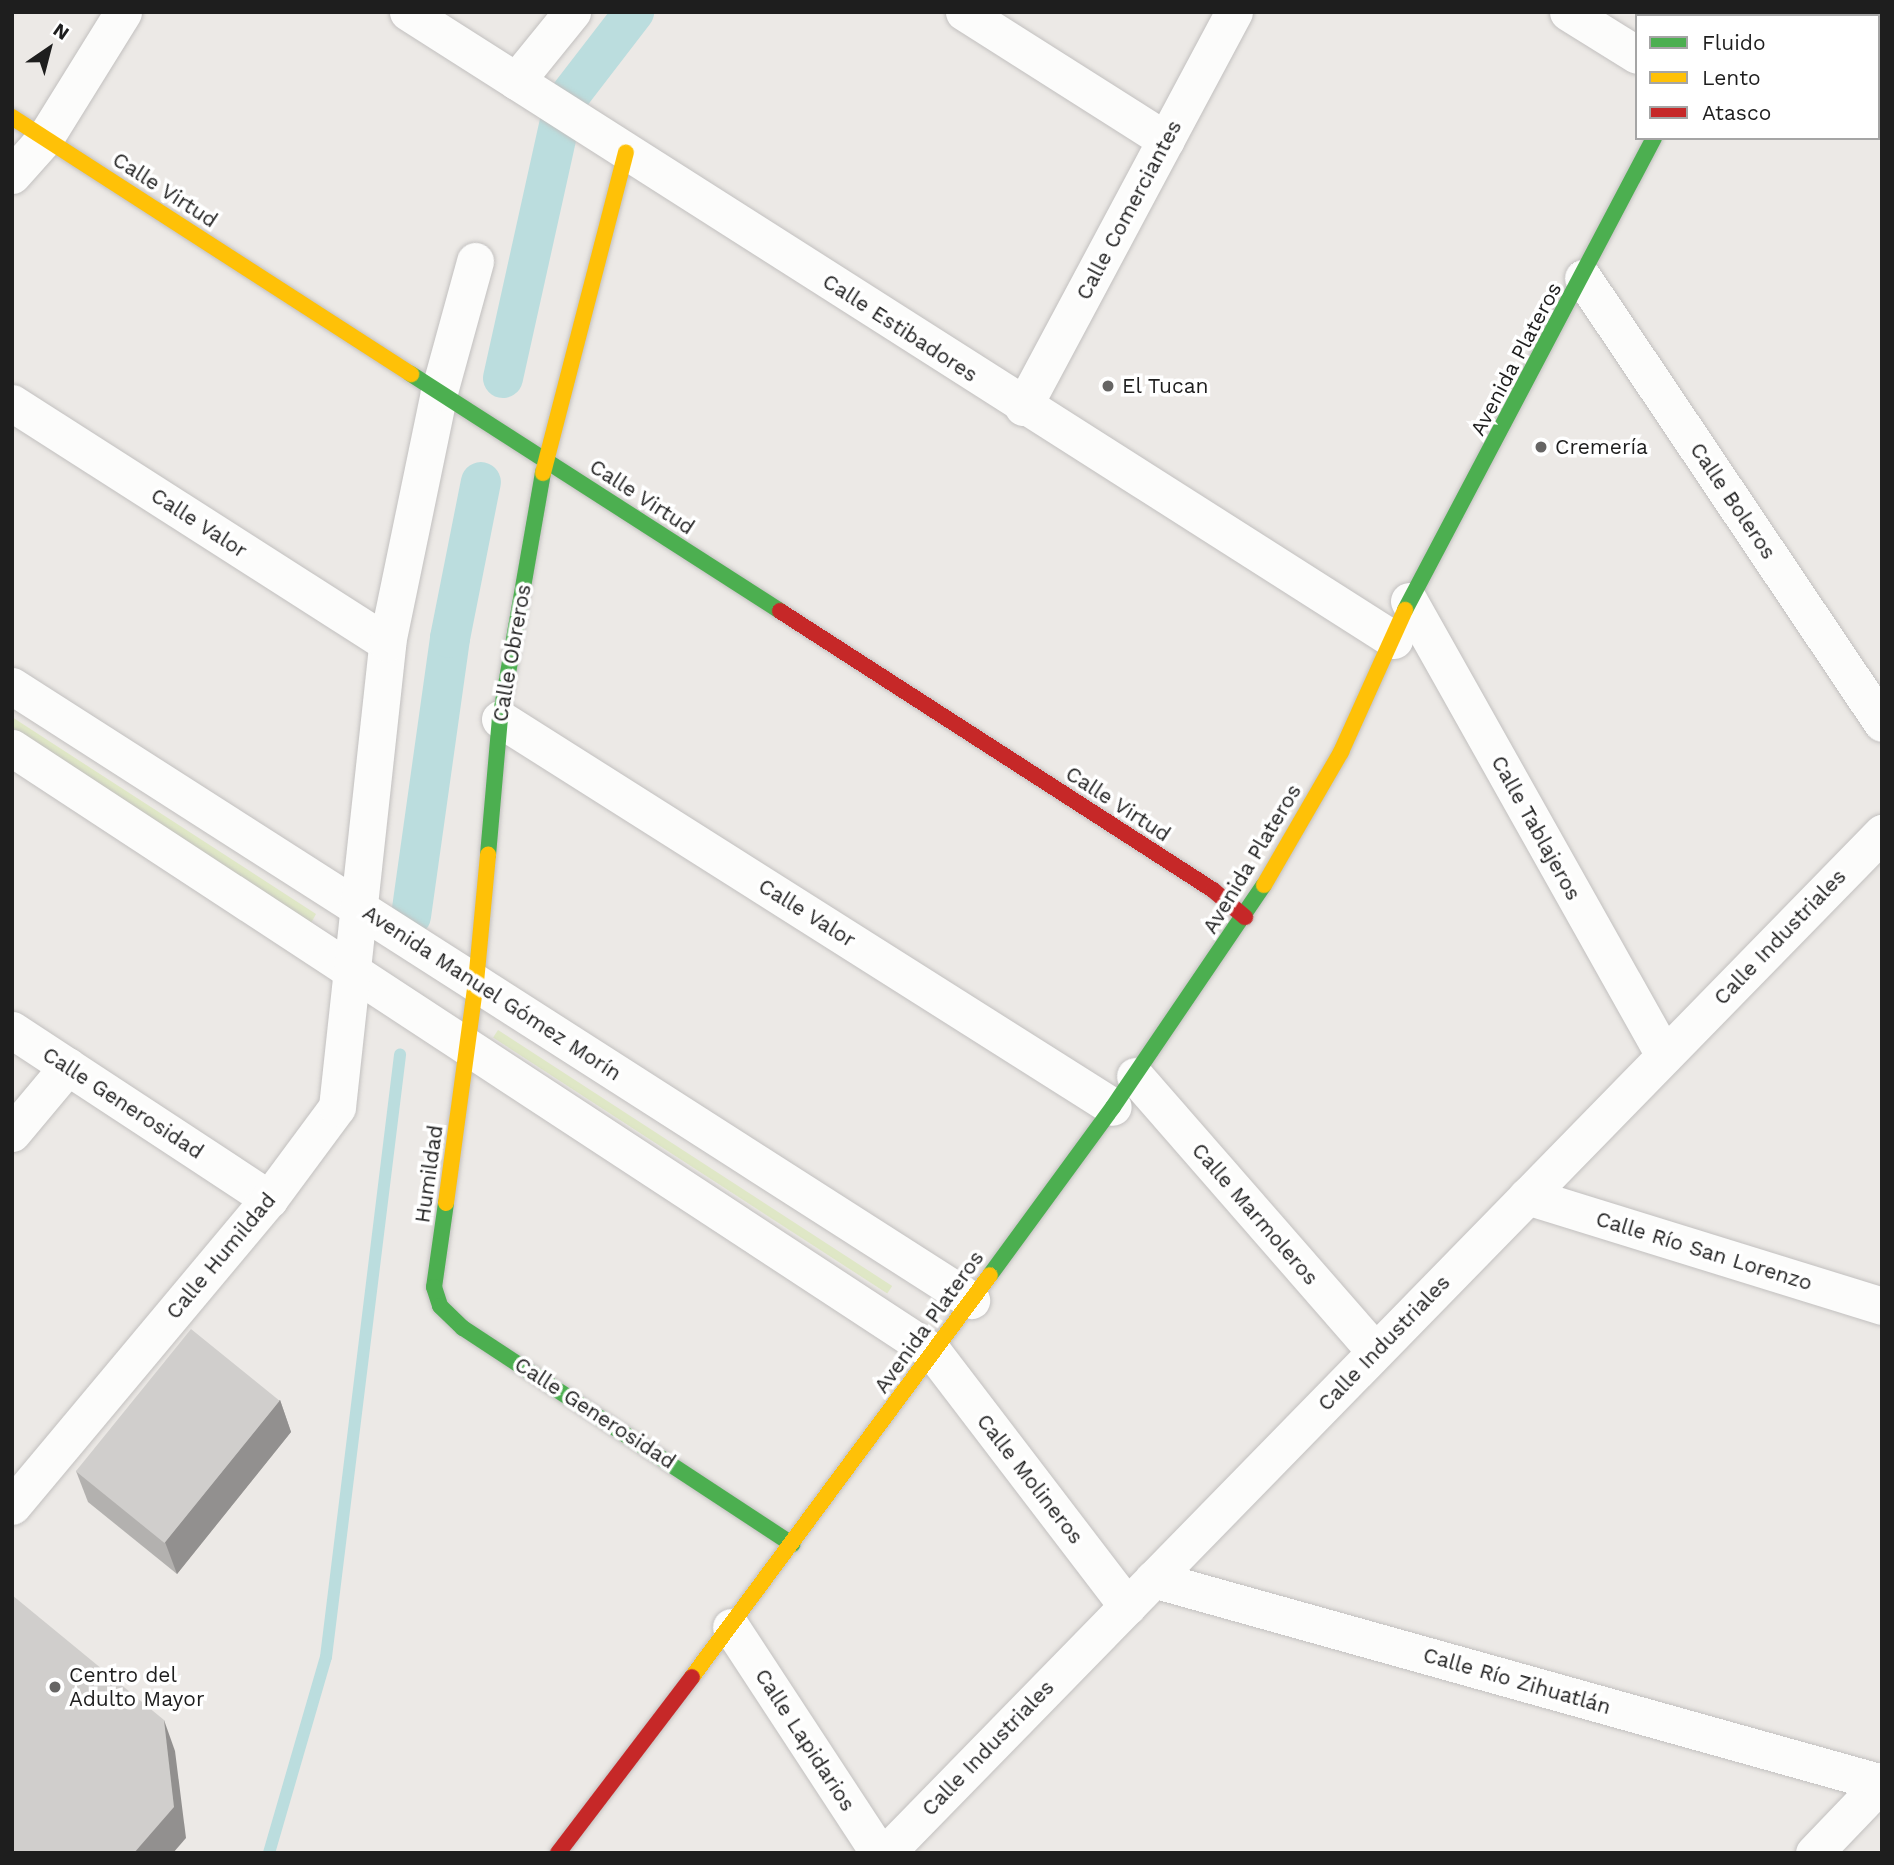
<!DOCTYPE html>
<meta charset="utf-8">
<style>
body{margin:0}
#map{position:relative;width:1894px;height:1865px;overflow:hidden;background:#ece9e6;font-family:"Work Sans",sans-serif}
div>[style]{position:absolute}
.grass>*{inset:0;background:#dfe7c6;transform-origin:0 0}
.stream>*{height:12px;margin:-6px;padding:0 6px;transform-origin:6px;border-radius:6px;background:#bbddde}
.canal>*{height:40px;margin:-20px;padding:0 20px;transform-origin:20px;border-radius:20px;background:#bbddde}
.roads{filter:drop-shadow(0 0 2px #c2c0bf) drop-shadow(0 0 2px #c2c0bf)}
.street>*{height:37px;margin:-18.5px;padding:0 18.5px;transform-origin:18.5px;border-radius:18.5px;background:#fcfcfb}
.fast>*{height:16px;margin:-8px;padding:0 8px;transform-origin:8px;border-radius:8px;background:#4caf50}
.slow>*{height:16px;margin:-8px;padding:0 8px;transform-origin:8px;border-radius:8px;background:#ffc107}
.jam>*{height:16px;margin:-8px;padding:0 8px;transform-origin:8px;border-radius:8px;background:#c62828}
.wall>*{inset:0;background:#b3b1af}
.shaded-wall>*{inset:0;background:#92908f}
.building>*{inset:0;background:#d0cecc;transform-origin:0 0}
.dots>*{width:19px;height:19px;translate:-50% -50%;box-sizing:border-box;border:4px solid #fff;border-radius:50%}
span{translate:-50% -50%;white-space:nowrap;text-align:center;line-height:1.15;-webkit-text-stroke:7px #fff;paint-order:stroke}
.street-label{font-size:21px;color:#1e1e1e}
.poi-label{font-size:21px;color:#1e1e1e}
.left{translate:0 -50%;text-align:left}
.frame{position:absolute;inset:0;border:14px solid #1e1e1e;pointer-events:none}
.legend{position:absolute;left:1635px;top:14px;width:245px;height:126px;box-sizing:border-box;background:#fff;border:2px solid #a5a5a5;margin:0;padding:9px 12px;list-style:none;font-size:21px;color:#1e1e1e}
.legend li{display:flex;align-items:center;gap:14px;height:35px}
.legend b{width:35px;border:2px solid #a5a5a5}
.north{position:absolute;left:14px;top:14px;width:70px;height:70px;-webkit-text-stroke:5px #fff;paint-order:stroke;rotate:35deg;font-size:19px;font-weight:700;line-height:28px;text-align:center;color:#1e1e1e}
.north::after{content:'';display:block;margin:auto;width:24px;height:32px;background:#1e1e1e;clip-path:polygon(50% 0,100% 100%,50% 72%,0 100%)}
</style>
<div id="map">
<div class="grass">
<div style="clip-path:polygon(12px 717px,316px 914px,311px 923px,12px 727px)"></div>
<div style="left:498px;top:1030px;width:470px;height:9px;rotate:33deg"></div>
</div>
<div class="stream">
<div style="left:269px;top:1853px;width:204px;rotate:-73.8deg"></div>
<div style="left:326px;top:1657px;width:607px;rotate:-82.99deg"></div>
</div>
<div class="canal">
<div style="left:503px;top:378px;width:282px;rotate:-77.5deg"></div>
<div style="left:564px;top:103px;width:115px;rotate:-52.4deg"></div>
<div style="left:411px;top:916px;width:281px;rotate:-82deg"></div>
<div style="left:450px;top:638px;width:159px;rotate:-78.8deg"></div>
</div>
<div class="roads">
<div class="street">
<div style="left:408px;top:12px;width:1169px;rotate:32.49deg"></div>
<div style="left:964px;top:12px;width:239px;rotate:32.4deg"></div>
<div style="left:1568px;top:12px;width:81px;rotate:31.9deg"></div>
<div style="left:516px;top:81px;width:89px;rotate:-50.9deg"></div>
<div style="left:12px;top:175px;width:50px;rotate:-48.3deg"></div>
<div style="left:45px;top:138px;width:148px;rotate:-58.2deg"></div>
<div style="left:1583px;top:278px;width:536px;rotate:56.1deg"></div>
<div style="left:12px;top:403px;width:445px;rotate:32.6deg"></div>
<div style="left:1023px;top:407px;width:448px;rotate:-61.9deg"></div>
<div style="left:1409px;top:601px;width:521px;rotate:60.68deg"></div>
<div style="left:12px;top:686px;width:1139px;rotate:32.63deg"></div>
<div style="left:500px;top:719px;width:725px;rotate:32.33deg"></div>
<div style="left:12px;top:748px;width:1101px;rotate:33.26deg"></div>
<div style="left:933px;top:1352px;width:320px;rotate:52.6deg"></div>
<div style="left:12px;top:1030px;width:308px;rotate:33.3deg"></div>
<div style="left:1135px;top:1076px;width:365px;rotate:48.9deg"></div>
<div style="left:12px;top:1133px;width:87px;rotate:-50.1deg"></div>
<div style="left:1527px;top:1196px;width:372px;rotate:17.2deg"></div>
<div style="left:12px;top:1506px;width:400px;rotate:-50.1deg"></div>
<div style="left:269px;top:1199px;width:114px;rotate:-53.5deg"></div>
<div style="left:337px;top:1107px;width:467px;rotate:-83.8deg"></div>
<div style="left:387px;top:643px;width:256px;rotate:-78.3deg"></div>
<div style="left:439px;top:392px;width:136px;rotate:-74.6deg"></div>
<div style="left:1153px;top:1579px;width:757px;rotate:15.63deg"></div>
<div style="left:731px;top:1627px;width:270px;rotate:56.8deg"></div>
<div style="left:886px;top:1853px;width:1426px;rotate:-45.68deg"></div>
<div style="left:1814px;top:1853px;width:98px;rotate:-46.2deg"></div>
</div>
<div class="fast">
<div style="left:1724px;top:16px;width:4px;rotate:-63deg"></div>
<div style="left:411px;top:374px;width:439px;rotate:32.7deg"></div>
<div style="left:1405px;top:610px;width:534px;rotate:-62.19deg"></div>
<div style="left:488px;top:855px;width:137px;rotate:-85deg"></div>
<div style="left:500px;top:719px;width:250px;rotate:-80.1deg"></div>
<div style="left:446px;top:1203px;width:85px;rotate:98.1deg"></div>
<div style="left:434px;top:1287px;width:20px;rotate:72deg"></div>
<div style="left:440px;top:1306px;width:32px;rotate:44deg"></div>
<div style="left:463px;top:1328px;width:394px;rotate:33.3deg"></div>
<div style="left:990px;top:1275px;width:208px;rotate:-53.8deg"></div>
<div style="left:1113px;top:1107px;width:268px;rotate:-55.8deg"></div>
</div>
<div class="slow">
<div style="left:12px;top:117px;width:475px;rotate:32.8deg"></div>
<div style="left:543px;top:473px;width:331px;rotate:-75.5deg"></div>
<div style="left:1264px;top:885px;width:154px;rotate:-59.9deg"></div>
<div style="left:1341px;top:752px;width:156px;rotate:-65.7deg"></div>
<div style="left:446px;top:1203px;width:223px;rotate:-82.3deg"></div>
<div style="left:476px;top:982px;width:128px;rotate:-84.6deg"></div>
<div style="left:692px;top:1677px;width:500px;rotate:-53.45deg"></div>
</div>
<div class="jam">
<div style="left:780px;top:611px;width:515px;rotate:32.8deg"></div>
<div style="left:1213px;top:890px;width:42px;rotate:40.2deg"></div>
<div style="left:558px;top:1853px;width:221px;rotate:-52.7deg"></div>
</div>
</div>
<div class="wall">
<div style="clip-path:polygon(280px 1400px,291px 1432px,177px 1574px,88px 1502px,76px 1471px)"></div>
</div>
<div class="shaded-wall">
<div style="clip-path:polygon(280px 1400px,291px 1432px,177px 1574px,165px 1542px)"></div>
<div style="clip-path:polygon(164px 1720px,175px 1751px,186px 1838px,173px 1853px,134px 1853px)"></div>
</div>
<div class="building">
<div style="left:191px;top:1329px;width:114px;height:183px;rotate:39deg"></div>
<div style="clip-path:polygon(12px 1595px,164px 1720px,174px 1807px,134px 1853px,12px 1853px)"></div>
</div>
<div class="dots">
<div style="left:1108px;top:386px;background:#666564"></div>
<div style="left:1541px;top:447px;background:#666564"></div>
<div style="left:55px;top:1687px;background:#666564"></div>
</div>
<div class="street-label">
<span style="left:165px;top:190px;rotate:33deg">Calle Virtud</span>
<span style="left:1129px;top:210px;rotate:-62deg">Calle Comerciantes</span>
<span style="left:900px;top:328px;rotate:33deg">Calle Estibadores</span>
<span style="left:1516px;top:359px;rotate:-62deg">Avenida Plateros</span>
<span style="left:642px;top:497px;rotate:33deg">Calle Virtud</span>
<span style="left:1733px;top:501px;rotate:56deg">Calle Boleros</span>
<span style="left:199px;top:523px;rotate:33deg">Calle Valor</span>
<span style="left:512px;top:653px;rotate:-80deg">Calle Obreros</span>
<span style="left:1118px;top:804px;rotate:33deg">Calle Virtud</span>
<span style="left:1536px;top:828px;rotate:61deg">Calle Tablajeros</span>
<span style="left:1252px;top:859px;rotate:-59deg">Avenida Plateros</span>
<span style="left:807px;top:913px;rotate:32deg">Calle Valor</span>
<span style="left:1780px;top:937px;rotate:-46deg">Calle Industriales</span>
<span style="left:492px;top:993px;rotate:33deg">Avenida Manuel Gómez Morín</span>
<span style="left:123px;top:1103px;rotate:33deg">Calle Generosidad</span>
<span style="left:429px;top:1174px;rotate:-82deg">Humildad</span>
<span style="left:1255px;top:1214px;rotate:49deg">Calle Marmoleros</span>
<span style="left:1704px;top:1251px;rotate:17deg">Calle Río San Lorenzo</span>
<span style="left:221px;top:1256px;rotate:-50deg">Calle Humildad</span>
<span style="left:929px;top:1322px;rotate:-54deg">Avenida Plateros</span>
<span style="left:1384px;top:1343px;rotate:-46deg">Calle Industriales</span>
<span style="left:595px;top:1413px;rotate:33deg">Calle Generosidad</span>
<span style="left:1030px;top:1479px;rotate:52deg">Calle Molineros</span>
<span style="left:1517px;top:1681px;rotate:16deg">Calle Río Zihuatlán</span>
<span style="left:805px;top:1740px;rotate:57deg">Calle Lapidarios</span>
<span style="left:988px;top:1748px;rotate:-46deg">Calle Industriales</span>
</div>
<div class="poi-label">
<span class="left" style="left:1122px;top:386px">El Tucan</span>
<span class="left" style="left:1555px;top:447px">Cremería</span>
<span class="left" style="left:69px;top:1687px">Centro del<br>Adulto Mayor</span>
</div>
<div class="frame"></div>
<ul class="legend">
<li><b style="height:9px;background:#4caf50"></b>Fluido</li>
<li><b style="height:9px;background:#ffc107"></b>Lento</li>
<li><b style="height:9px;background:#c62828"></b>Atasco</li>
</ul>
<div class="north">N</div>
</div>
